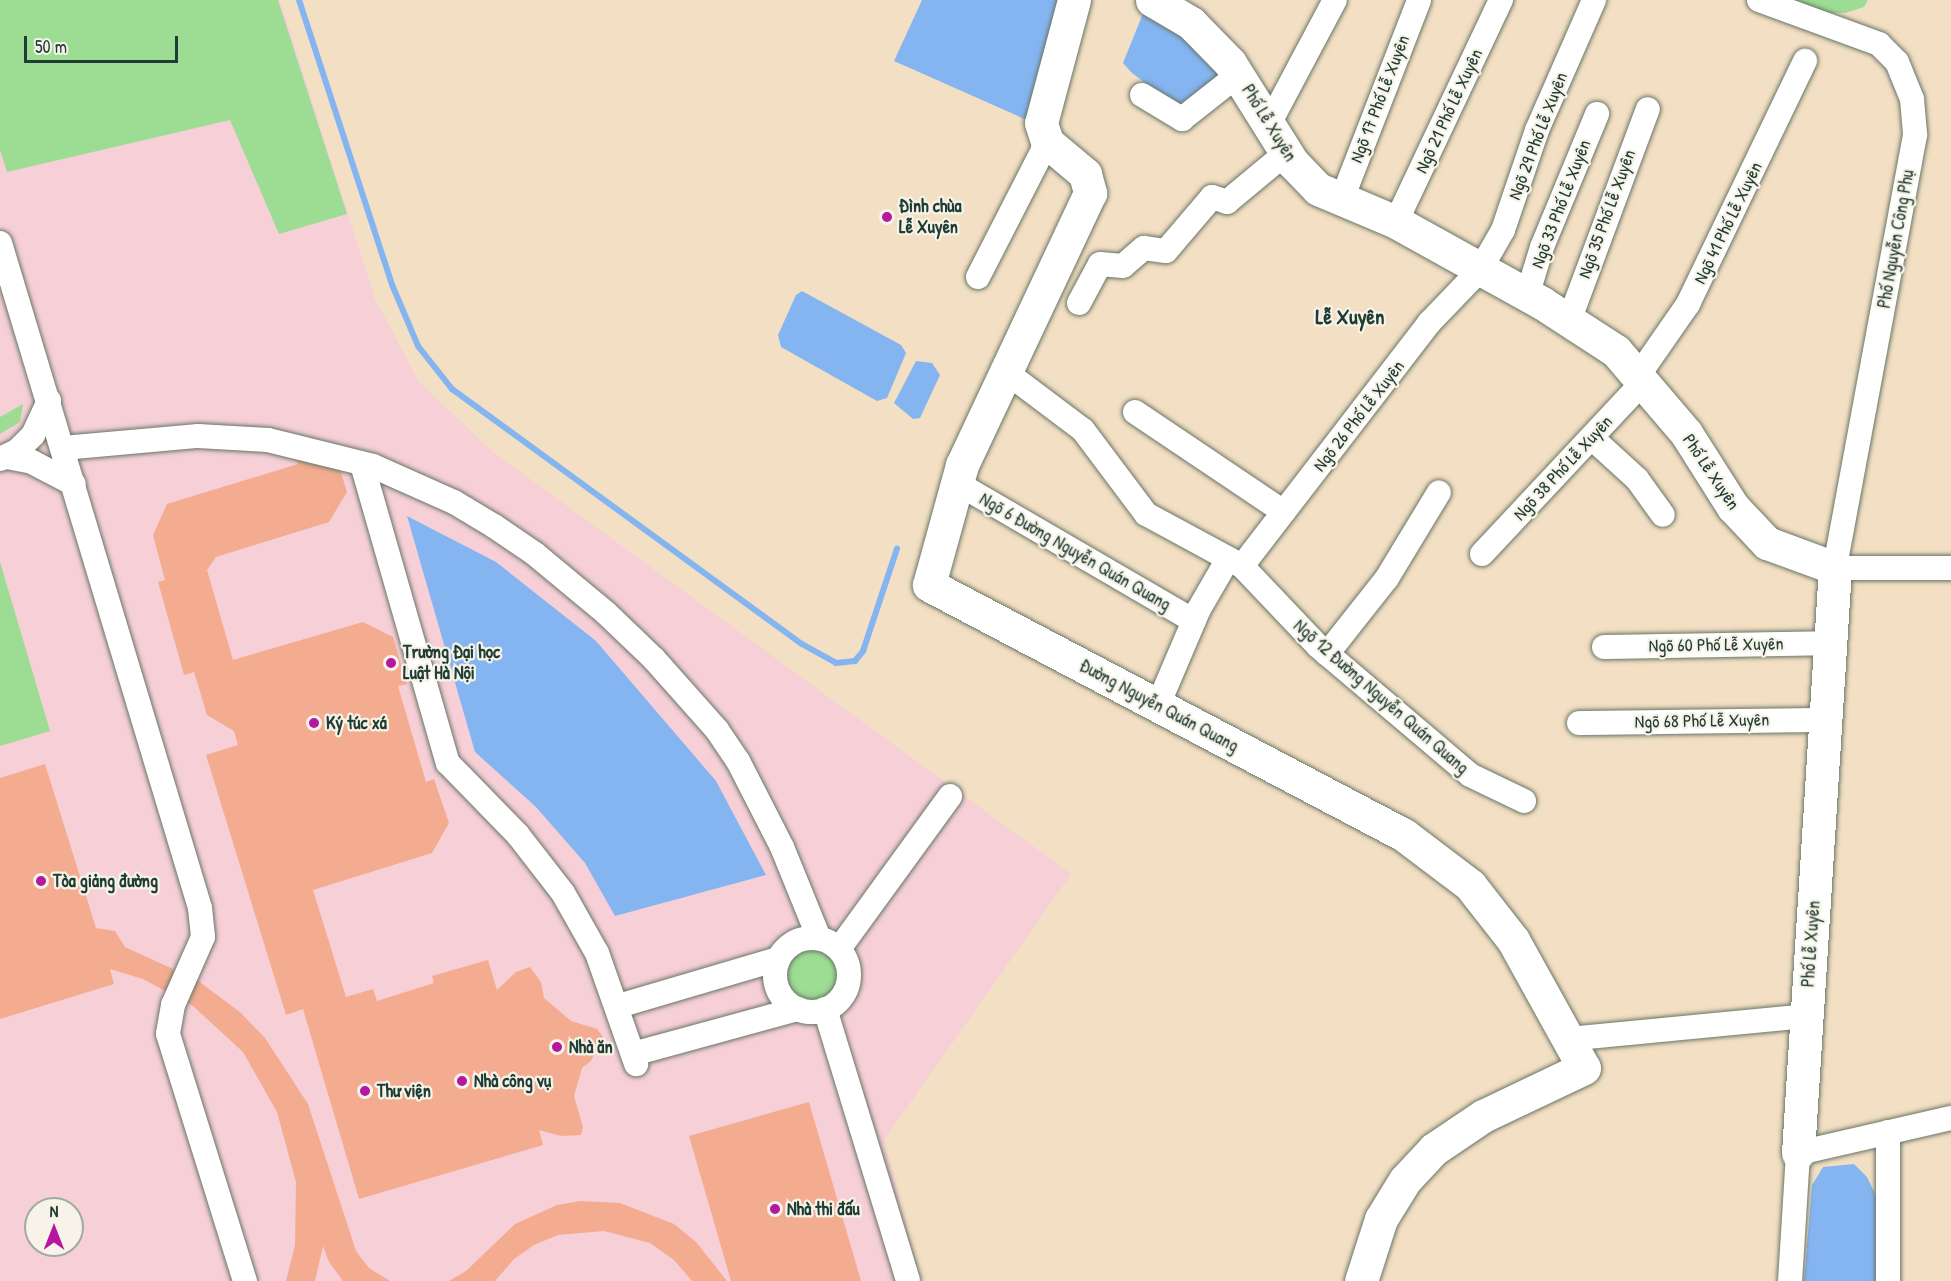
<!DOCTYPE html>
<meta charset="utf-8">
<style>
body{margin:0}
#map{position:relative;width:1951px;height:1281px;overflow:hidden;background:#f3dfc3;font-family:"Patrick Hand",sans-serif}
div>[style]{position:absolute}
.built>*{inset:0;background:#f6cfd7}
.green>*{inset:0;background:#9cdd93}
.round{border-radius:50%}
.water>*{inset:0;background:#85b5f1}
.stream>*{height:6px;margin:-3px;padding:0 3px;transform-origin:3px;border-radius:3px;background:#85b5f1}
.building>*{inset:0;background:#f3ac90}
.roads{filter:drop-shadow(0 0 2px #697666) drop-shadow(0 0 2px #697666)}
.street>*{height:24px;margin:-12px;padding:0 12px;transform-origin:12px;border-radius:12px;background:#fff}
.street>.ring{margin:-12px;padding:0;box-sizing:content-box;background:none;border:24px solid #fff;border-radius:50%}
.secondary>*{height:33px;margin:-16.5px;padding:0 16.5px;transform-origin:16.5px;border-radius:16.5px;background:#fff}
.dots>*{width:16px;height:16px;translate:-50% -50%;box-sizing:border-box;border:3px solid #f7f3e8;border-radius:50%}
span{translate:-50% -50%;white-space:nowrap;text-align:center;line-height:1.15;-webkit-text-stroke:4.5px #f7f3e8;paint-order:stroke}
.street-label{font-size:18px;color:#1f3d34}
.poi-label{font-size:18px;color:#1f3d34;font-weight:700}
.left{translate:0 -50%;text-align:left}
.quarter-label{font-size:21px;color:#1f3d34;font-weight:700}
.north{position:absolute;left:24px;top:1197px;width:60px;height:60px;box-sizing:border-box;background:#f7f3e8;border:2px solid #a1aaa0;border-radius:50%;rotate:0deg;font-size:16px;font-weight:700;line-height:24px;text-align:center;color:#1f3d34}
.north::after{content:'';display:block;margin:auto;width:21px;height:27px;background:#b5179e;clip-path:polygon(50% 0,100% 100%,50% 72%,0 100%)}
.scale{position:absolute;left:24px;top:36px;width:154px;height:27px;box-sizing:border-box;border:3px solid #1f3d34;border-top:0;padding-left:8px;font-size:18px;line-height:21px;white-space:nowrap;color:#1f3d34;-webkit-text-stroke:4px #f7f3e8;paint-order:stroke}
</style>
<div id="map">
<div class="built">
<div style="clip-path:polygon(evenodd,0 0,280px 0,375px 299px,419px 382px,493px 452px,1071px 874px,884px 1140px,921px 1281px,0 1281px,0 0,36px 1209px,72px 1209px,72px 1245px,36px 1245px,36px 1209px)"></div>
</div>
<div class="green">
<div style="clip-path:polygon(0 0,278px 0,347px 214px,279px 234px,230px 120px,7px 172px,0 150px)"></div>
<div style="clip-path:polygon(1777px 0,1868px 0,1864px 7px,1845px 13px,1808px 13px)"></div>
<div style="clip-path:polygon(23px 404px,20px 422px,0 434px,0 417px)"></div>
<div style="clip-path:polygon(0 562px,50px 731px,0 746px)"></div>
<div class="round" style="left:786px;top:949px;width:54px;height:54px"></div>
</div>
<div class="water">
<div style="clip-path:polygon(922px 0,1061px 0,1029px 121px,894px 61px)"></div>
<div style="clip-path:polygon(1144px 11px,1179px 35px,1227px 77px,1185px 106px,1168px 100px,1132px 73px,1123px 63px)"></div>
<div style="clip-path:polygon(802px 291px,901px 345px,906px 353px,887px 398px,877px 401px,781px 347px,778px 335px,796px 295px)"></div>
<div style="clip-path:polygon(916px 361px,932px 363px,940px 375px,920px 418px,913px 419px,894px 403px)"></div>
<div style="clip-path:polygon(407px 516px,496px 562px,596px 641px,716px 781px,766px 875px,615px 916px,585px 863px,536px 807px,475px 752px)"></div>
<div style="clip-path:polygon(1854px 1164px,1867px 1177px,1879px 1202px,1882px 1281px,1804px 1281px,1812px 1185px,1823px 1167px)"></div>
</div>
<div class="stream">
<div style="left:299px;top:0;width:302px;rotate:71.9deg"></div>
<div style="left:393px;top:287px;width:64px;rotate:67deg"></div>
<div style="left:418px;top:346px;width:55px;rotate:51.7deg"></div>
<div style="left:452px;top:389px;width:433px;rotate:36.1deg"></div>
<div style="left:802px;top:644px;width:39px;rotate:29deg"></div>
<div style="left:836px;top:663px;width:19px;rotate:-6deg"></div>
<div style="left:855px;top:661px;width:13px;rotate:-51deg"></div>
<div style="left:863px;top:651px;width:108px;rotate:-71.6deg"></div>
</div>
<div class="building">
<div style="clip-path:polygon(333px 447px,347px 492px,329px 522px,216px 557px,207px 570px,233px 660px,363px 622px,393px 637px,407px 684px,398px 686px,426px 782px,434px 779px,449px 823px,432px 853px,313px 890px,346px 997px,373px 989px,377px 1001px,434px 983px,432px 976px,488px 960px,497px 990px,516px 972px,530px 967px,541px 982px,544px 998px,571px 1021px,597px 1029px,603px 1037px,591px 1061px,582px 1068px,574px 1096px,583px 1127px,581px 1135px,561px 1136px,539px 1130px,543px 1145px,359px 1199px,303px 1009px,286px 1015px,206px 755px,238px 745px,234px 731px,207px 715px,194px 672px,184px 675px,158px 582px,165px 580px,153px 535px,167px 504px,298px 464px,296px 459px)"></div>
<div style="clip-path:polygon(45px 764px,96px 928px,115px 931px,125px 947px,197px 980px,240px 1012px,265px 1038px,308px 1104px,356px 1251px,369px 1268px,390px 1281px,343px 1281px,329px 1262px,323px 1246px,315px 1281px,286px 1281px,295px 1245px,296px 1182px,277px 1112px,243px 1052px,193px 1006px,143px 979px,110px 969px,114px 984px,0 1019px,0 778px)"></div>
<div style="clip-path:polygon(809px 1102px,861px 1281px,731px 1281px,689px 1136px)"></div>
<div style="clip-path:polygon(580px 1201px,620px 1203px,674px 1224px,696px 1242px,727px 1281px,692px 1281px,674px 1260px,650px 1243px,604px 1231px,558px 1235px,534px 1245px,514px 1259px,495px 1281px,449px 1281px,466px 1271px,515px 1224px,557px 1205px)"></div>
</div>
<div class="roads">
<div class="street">
<div style="left:1759px;top:0;width:128px;rotate:20.1deg"></div>
<div style="left:1879px;top:44px;width:25px;rotate:45deg"></div>
<div style="left:1897px;top:62px;width:40px;rotate:68deg"></div>
<div style="left:1912px;top:99px;width:36px;rotate:85deg"></div>
<div style="left:1915px;top:135px;width:440px;rotate:100.5deg"></div>
<div style="left:1835px;top:568px;width:116px"></div>
<div style="left:1142px;top:95px;width:47px;rotate:31deg"></div>
<div style="left:1182px;top:119px;width:73px;rotate:-38.3deg"></div>
<div style="left:1269px;top:124px;width:140px;rotate:-62deg"></div>
<div style="left:1342px;top:199px;width:213px;rotate:-68.8deg"></div>
<div style="left:1396px;top:222px;width:246px;rotate:-64.7deg"></div>
<div style="left:0;top:243px;width:694px;rotate:73.26deg"></div>
<div style="left:200px;top:908px;width:29px;rotate:84deg"></div>
<div style="left:203px;top:937px;width:74px;rotate:113.8deg"></div>
<div style="left:173px;top:1005px;width:29px;rotate:100deg"></div>
<div style="left:168px;top:1034px;width:259px;rotate:72.7deg"></div>
<div style="left:978px;top:277px;width:152px;rotate:-62.9deg"></div>
<div style="left:1527px;top:296px;width:51px;rotate:-73deg"></div>
<div style="left:1542px;top:247px;width:144px;rotate:-67.5deg"></div>
<div style="left:1079px;top:303px;width:44px;rotate:-61.7deg"></div>
<div style="left:1100px;top:264px;width:23px;rotate:5deg"></div>
<div style="left:1123px;top:266px;width:28px;rotate:-41deg"></div>
<div style="left:1144px;top:248px;width:22px;rotate:8deg"></div>
<div style="left:1166px;top:251px;width:71px;rotate:-49.6deg"></div>
<div style="left:1212px;top:197px;width:16px;rotate:18deg"></div>
<div style="left:1227px;top:202px;width:77px;rotate:-39.7deg"></div>
<div style="left:1569px;top:321px;width:226px;rotate:-69.6deg"></div>
<div style="left:1006px;top:372px;width:96px;rotate:37deg"></div>
<div style="left:1083px;top:430px;width:105px;rotate:53.1deg"></div>
<div style="left:1146px;top:514px;width:109px;rotate:28.4deg"></div>
<div style="left:1242px;top:566px;width:110px;rotate:46.5deg"></div>
<div style="left:1318px;top:646px;width:199px;rotate:40.3deg"></div>
<div style="left:1470px;top:775px;width:60px;rotate:25.7deg"></div>
<div style="left:1638px;top:376px;width:88px;rotate:-55.2deg"></div>
<div style="left:1688px;top:304px;width:270px;rotate:-64.3deg"></div>
<div style="left:1135px;top:412px;width:179px;rotate:33.9deg"></div>
<div style="left:1592px;top:438px;width:61px;rotate:42.3deg"></div>
<div style="left:1637px;top:479px;width:44px;rotate:54.2deg"></div>
<div style="left:63px;top:448px;width:136px;rotate:-5.1deg"></div>
<div style="left:198px;top:436px;width:70px;rotate:3.3deg"></div>
<div style="left:268px;top:440px;width:108px;rotate:13.9deg"></div>
<div style="left:373px;top:466px;width:89px;rotate:24deg"></div>
<div style="left:454px;top:502px;width:47px;rotate:31deg"></div>
<div style="left:494px;top:526px;width:50px;rotate:34.3deg"></div>
<div style="left:535px;top:554px;width:92px;rotate:39.7deg"></div>
<div style="left:606px;top:613px;width:66px;rotate:43.8deg"></div>
<div style="left:654px;top:659px;width:95px;rotate:48.4deg"></div>
<div style="left:717px;top:730px;width:37px;rotate:56deg"></div>
<div style="left:738px;top:761px;width:97px;rotate:62.9deg"></div>
<div style="left:782px;top:847px;width:98px;rotate:67.9deg"></div>
<div style="left:7px;top:457px;width:25px;rotate:11deg"></div>
<div style="left:32px;top:462px;width:47px;rotate:27.6deg"></div>
<div style="left:0;top:459px;width:19px;rotate:-25deg"></div>
<div style="left:17px;top:451px;width:23px;rotate:-45deg"></div>
<div style="left:33px;top:435px;width:38px;rotate:-65deg"></div>
<div style="left:362px;top:464px;width:311px;rotate:74deg"></div>
<div style="left:448px;top:763px;width:100px;rotate:45.8deg"></div>
<div style="left:518px;top:835px;width:73px;rotate:52.2deg"></div>
<div style="left:563px;top:893px;width:69px;rotate:60.5deg"></div>
<div style="left:597px;top:953px;width:118px;rotate:70.6deg"></div>
<div style="left:957px;top:483px;width:274px;rotate:30.2deg"></div>
<div style="left:1482px;top:554px;width:236px;rotate:-46.9deg"></div>
<div style="left:1242px;top:566px;width:307px;rotate:-52.4deg"></div>
<div style="left:1429px;top:323px;width:74px;rotate:-46.1deg"></div>
<div style="left:1480px;top:270px;width:46px;rotate:-60.1deg"></div>
<div style="left:1503px;top:230px;width:106px;rotate:-71.2deg"></div>
<div style="left:1537px;top:130px;width:142px;rotate:-66.3deg"></div>
<div style="left:1604px;top:647px;width:224px;rotate:-1deg"></div>
<div style="left:1327px;top:654px;width:97px;rotate:-51.7deg"></div>
<div style="left:1387px;top:578px;width:100px;rotate:-58.8deg"></div>
<div style="left:1158px;top:705px;width:104px;rotate:-66.9deg"></div>
<div style="left:1199px;top:609px;width:58px;rotate:-59.9deg"></div>
<div style="left:1579px;top:723px;width:246px;rotate:-0.7deg"></div>
<div class="ring" style="left:775px;top:938px;width:50px;height:50px"></div>
<div style="left:839px;top:949px;width:189px;rotate:-54deg"></div>
<div style="left:618px;top:1006px;width:167px;rotate:-16.4deg"></div>
<div style="left:825px;top:1009px;width:284px;rotate:73deg"></div>
<div style="left:1568px;top:1039px;width:240px;rotate:-5.5deg"></div>
<div style="left:633px;top:1054px;width:171px;rotate:-15.3deg"></div>
<div style="left:1888px;top:1132px;width:149px;rotate:90deg"></div>
<div style="left:1790px;top:1281px;width:128px;rotate:-86.4deg"></div>
<div style="left:1798px;top:1153px;width:157px;rotate:-12.9deg"></div>
</div>
<div class="secondary">
<div style="left:1074px;top:0;width:127px;rotate:105deg"></div>
<div style="left:1041px;top:123px;width:20px;rotate:72deg"></div>
<div style="left:1047px;top:142px;width:50px;rotate:40.1deg"></div>
<div style="left:1085px;top:174px;width:20px;rotate:75deg"></div>
<div style="left:1090px;top:193px;width:301px;rotate:115.2deg"></div>
<div style="left:962px;top:465px;width:124px;rotate:105.4deg"></div>
<div style="left:929px;top:585px;width:537px;rotate:27.76deg"></div>
<div style="left:1404px;top:835px;width:83px;rotate:37.1deg"></div>
<div style="left:1470px;top:885px;width:70px;rotate:52deg"></div>
<div style="left:1513px;top:940px;width:146px;rotate:61deg"></div>
<div style="left:1584px;top:1068px;width:112px;rotate:154.6deg"></div>
<div style="left:1483px;top:1116px;width:59px;rotate:146deg"></div>
<div style="left:1434px;top:1149px;width:42px;rotate:133.1deg"></div>
<div style="left:1405px;top:1180px;width:46px;rotate:121.6deg"></div>
<div style="left:1381px;top:1219px;width:65px;rotate:107.9deg"></div>
<div style="left:1152px;top:0;width:45px;rotate:30.5deg"></div>
<div style="left:1191px;top:23px;width:56px;rotate:45.7deg"></div>
<div style="left:1230px;top:63px;width:117px;rotate:57.9deg"></div>
<div style="left:1292px;top:162px;width:37px;rotate:46deg"></div>
<div style="left:1318px;top:189px;width:85px;rotate:22.9deg"></div>
<div style="left:1396px;top:222px;width:167px;rotate:29deg"></div>
<div style="left:1542px;top:303px;width:88px;rotate:33deg"></div>
<div style="left:1616px;top:351px;width:108px;rotate:49.5deg"></div>
<div style="left:1686px;top:433px;width:88px;rotate:57.6deg"></div>
<div style="left:1733px;top:507px;width:50px;rotate:46.6deg"></div>
<div style="left:1767px;top:543px;width:72px;rotate:20.2deg"></div>
<div style="left:1835px;top:568px;width:586px;rotate:93.62deg"></div>
</div>
</div>
<div class="dots">
<div style="left:887px;top:217px;background:#b5179e"></div>
<div style="left:391px;top:663px;background:#b5179e"></div>
<div style="left:314px;top:723px;background:#b5179e"></div>
<div style="left:41px;top:881px;background:#b5179e"></div>
<div style="left:557px;top:1047px;background:#b5179e"></div>
<div style="left:462px;top:1081px;background:#b5179e"></div>
<div style="left:365px;top:1091px;background:#b5179e"></div>
<div style="left:775px;top:1209px;background:#b5179e"></div>
</div>
<div class="street-label">
<span style="left:1380px;top:99px;rotate:-69deg">Ngõ 17 Phố Lễ Xuyên</span>
<span style="left:1449px;top:111px;rotate:-65deg">Ngõ 21 Phố Lễ Xuyên</span>
<span style="left:1269px;top:123px;rotate:58deg">Phố Lễ Xuyên</span>
<span style="left:1538px;top:136px;rotate:-69deg">Ngõ 29 Phố Lễ Xuyên</span>
<span style="left:1561px;top:204px;rotate:-69deg">Ngõ 33 Phố Lễ Xuyên</span>
<span style="left:1607px;top:214px;rotate:-70deg">Ngõ 35 Phố Lễ Xuyên</span>
<span style="left:1728px;top:223px;rotate:-64deg">Ngõ 41 Phố Lễ Xuyên</span>
<span style="left:1896px;top:239px;rotate:-80deg">Phố Nguyễn Công Phụ</span>
<span style="left:1359px;top:416px;rotate:-52deg">Ngõ 26 Phố Lễ Xuyên</span>
<span style="left:1563px;top:468px;rotate:-47deg">Ngõ 38 Phố Lễ Xuyên</span>
<span style="left:1711px;top:472px;rotate:56deg">Phố Lễ Xuyên</span>
<span style="left:1075px;top:552px;rotate:30deg">Ngõ 6 Đường Nguyễn Quán Quang</span>
<span style="left:1716px;top:645px;rotate:-1deg">Ngõ 60 Phố Lễ Xuyên</span>
<span style="left:1381px;top:697px;rotate:41deg">Ngõ 12 Đường Nguyễn Quán Quang</span>
<span style="left:1159px;top:706px;rotate:28deg">Đường Nguyễn Quán Quang</span>
<span style="left:1702px;top:721px;rotate:-1deg">Ngõ 68 Phố Lễ Xuyên</span>
<span style="left:1811px;top:944px;rotate:-86deg">Phố Lễ Xuyên</span>
</div>
<div class="poi-label">
<span class="left" style="left:899px;top:217px">Đình chùa<br>Lễ Xuyên</span>
<span class="left" style="left:403px;top:663px">Trường Đại học<br>Luật Hà Nội</span>
<span class="left" style="left:326px;top:723px">Ký túc xá</span>
<span class="left" style="left:53px;top:881px">Tòa giảng đường</span>
<span class="left" style="left:569px;top:1047px">Nhà ăn</span>
<span class="left" style="left:474px;top:1081px">Nhà công vụ</span>
<span class="left" style="left:377px;top:1091px">Thư viện</span>
<span class="left" style="left:787px;top:1209px">Nhà thi đấu</span>
</div>
<div class="quarter-label">
<span style="left:1350px;top:317px">Lễ Xuyên</span>
</div>
<div class="north">N</div>
<div class="scale">50 m</div>
</div>
